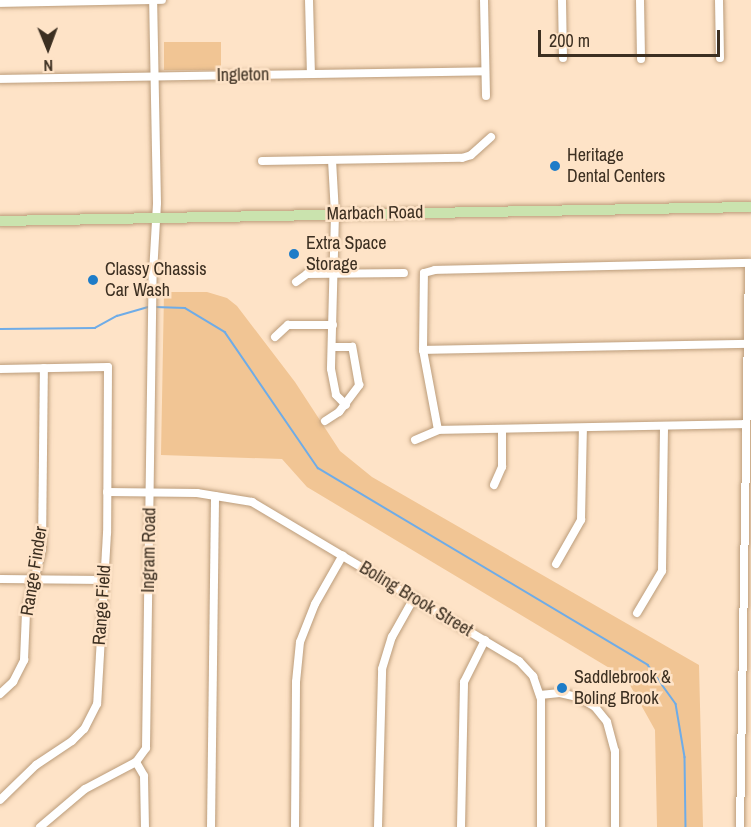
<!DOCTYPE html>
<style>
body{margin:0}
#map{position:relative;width:751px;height:827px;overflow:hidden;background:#fee3c7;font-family:"Archivo Narrow",sans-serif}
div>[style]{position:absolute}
.green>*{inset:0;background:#f1c594;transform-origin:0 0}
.stream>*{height:1.5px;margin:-0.75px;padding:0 0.75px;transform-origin:0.75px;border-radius:0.75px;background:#6face7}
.roads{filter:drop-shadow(0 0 2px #bb9c7a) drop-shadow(0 0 2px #bb9c7a)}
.minor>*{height:8px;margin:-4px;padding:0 4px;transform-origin:4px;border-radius:4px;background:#fff}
.major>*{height:10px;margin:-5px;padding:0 5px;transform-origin:5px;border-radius:5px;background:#cae3ae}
.dots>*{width:16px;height:16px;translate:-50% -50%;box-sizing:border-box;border:3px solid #fee3c7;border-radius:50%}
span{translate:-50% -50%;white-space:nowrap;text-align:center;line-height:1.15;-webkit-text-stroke:5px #fee3c7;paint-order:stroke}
.street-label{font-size:18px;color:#3c2f21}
.poi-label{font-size:18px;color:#3c2f21}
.left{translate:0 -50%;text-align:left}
.north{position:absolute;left:18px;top:18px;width:60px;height:60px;-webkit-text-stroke:4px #fee3c7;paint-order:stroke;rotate:179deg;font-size:16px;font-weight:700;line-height:24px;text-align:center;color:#3c2f21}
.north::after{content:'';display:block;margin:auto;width:21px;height:27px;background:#3c2f21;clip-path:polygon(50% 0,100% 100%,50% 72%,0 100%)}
.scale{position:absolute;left:538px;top:30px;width:182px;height:27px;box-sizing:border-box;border:3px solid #3c2f21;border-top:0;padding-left:8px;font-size:18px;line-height:21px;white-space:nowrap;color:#3c2f21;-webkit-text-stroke:4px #fee3c7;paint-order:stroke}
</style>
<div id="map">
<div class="green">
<div style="left:164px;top:42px;width:57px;height:28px"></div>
<div style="clip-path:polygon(164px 292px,207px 292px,227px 298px,237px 306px,295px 382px,340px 451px,372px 477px,699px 665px,703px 827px,657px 827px,655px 730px,626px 678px,307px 487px,282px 459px,161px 455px)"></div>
</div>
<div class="stream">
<div style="left:155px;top:307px;width:30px;rotate:2deg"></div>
<div style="left:185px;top:308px;width:47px;rotate:31deg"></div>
<div style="left:225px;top:332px;width:165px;rotate:55.6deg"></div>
<div style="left:318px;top:468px;width:384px;rotate:30.8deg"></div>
<div style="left:648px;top:665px;width:48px;rotate:54.3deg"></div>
<div style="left:676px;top:704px;width:54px;rotate:80.4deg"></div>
<div style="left:685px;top:757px;width:70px;rotate:89.2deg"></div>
<div style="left:0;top:329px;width:95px;rotate:-0.6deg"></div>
<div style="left:95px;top:328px;width:25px;rotate:-29deg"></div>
<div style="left:117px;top:316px;width:32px;rotate:-16deg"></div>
</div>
<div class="roads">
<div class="minor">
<div style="left:309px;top:0;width:74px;rotate:88.5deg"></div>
<div style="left:484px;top:0;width:96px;rotate:88.8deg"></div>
<div style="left:562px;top:0;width:58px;rotate:89deg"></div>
<div style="left:640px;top:0;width:59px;rotate:89deg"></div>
<div style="left:719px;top:0;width:58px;rotate:89deg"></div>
<div style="left:0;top:3px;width:162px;rotate:-1.1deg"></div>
<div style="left:0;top:79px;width:485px;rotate:-0.9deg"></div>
<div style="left:332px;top:160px;width:54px;rotate:86.8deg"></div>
<div style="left:335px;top:214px;width:155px;rotate:91.5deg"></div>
<div style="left:331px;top:369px;width:26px;rotate:79deg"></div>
<div style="left:336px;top:395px;width:14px;rotate:45deg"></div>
<div style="left:262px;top:161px;width:200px;rotate:-0.9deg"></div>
<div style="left:462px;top:158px;width:9px;rotate:-18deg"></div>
<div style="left:471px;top:155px;width:27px;rotate:-42deg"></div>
<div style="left:296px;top:282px;width:14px;rotate:-36deg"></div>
<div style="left:307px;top:274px;width:97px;rotate:-0.6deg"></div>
<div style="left:275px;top:337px;width:18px;rotate:-43deg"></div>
<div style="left:288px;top:325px;width:45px"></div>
<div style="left:423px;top:350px;width:324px;rotate:-1.1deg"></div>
<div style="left:0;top:369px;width:108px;rotate:-1.1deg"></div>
<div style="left:108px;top:367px;width:166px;rotate:90.3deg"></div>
<div style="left:107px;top:533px;width:171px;rotate:93.3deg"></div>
<div style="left:97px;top:704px;width:28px;rotate:117deg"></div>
<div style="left:84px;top:729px;width:17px;rotate:135deg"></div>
<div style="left:72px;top:741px;width:43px;rotate:146.3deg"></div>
<div style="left:36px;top:765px;width:50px;rotate:135.8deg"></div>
<div style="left:325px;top:421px;width:17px;rotate:-33deg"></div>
<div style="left:339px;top:412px;width:34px;rotate:-53deg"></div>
<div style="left:359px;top:385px;width:39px;rotate:-100deg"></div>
<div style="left:352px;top:347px;width:19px;rotate:180deg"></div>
<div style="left:438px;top:430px;width:81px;rotate:-100.6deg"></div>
<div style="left:423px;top:350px;width:77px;rotate:-89.3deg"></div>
<div style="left:424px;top:273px;width:11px;rotate:-15deg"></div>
<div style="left:435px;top:270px;width:314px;rotate:-1.3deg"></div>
<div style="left:749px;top:263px;width:564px;rotate:90.91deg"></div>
<div style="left:415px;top:440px;width:25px;rotate:-23deg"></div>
<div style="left:438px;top:430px;width:308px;rotate:-1.1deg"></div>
<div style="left:494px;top:485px;width:20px;rotate:-66deg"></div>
<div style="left:502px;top:467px;width:38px;rotate:-90deg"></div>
<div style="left:107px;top:492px;width:90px;rotate:0.6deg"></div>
<div style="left:197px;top:493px;width:56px;rotate:9.3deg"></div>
<div style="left:252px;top:502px;width:311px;rotate:30.8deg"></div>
<div style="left:519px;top:661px;width:21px;rotate:47deg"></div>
<div style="left:533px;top:676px;width:24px;rotate:71deg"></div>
<div style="left:541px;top:699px;width:128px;rotate:90deg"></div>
<div style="left:556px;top:564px;width:51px;rotate:-60.4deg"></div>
<div style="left:581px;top:520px;width:92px;rotate:-88.8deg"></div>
<div style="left:0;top:579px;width:104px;rotate:0.6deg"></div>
<div style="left:637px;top:613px;width:49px;rotate:-59.2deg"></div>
<div style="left:662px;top:571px;width:145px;rotate:-89.2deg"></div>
<div style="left:0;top:694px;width:18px;rotate:-43deg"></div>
<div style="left:13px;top:682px;width:25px;rotate:-63deg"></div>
<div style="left:24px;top:660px;width:48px;rotate:-87.6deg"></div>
<div style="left:26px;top:612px;width:65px;rotate:-75.7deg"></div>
<div style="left:42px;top:549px;width:181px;rotate:-89.4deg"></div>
<div style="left:540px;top:695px;width:20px;rotate:-6deg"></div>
<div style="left:560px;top:693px;width:18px;rotate:13deg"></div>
<div style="left:578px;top:697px;width:20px;rotate:30deg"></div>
<div style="left:595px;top:707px;width:19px;rotate:51deg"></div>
<div style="left:607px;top:722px;width:30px;rotate:75deg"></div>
<div style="left:615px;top:751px;width:76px;rotate:90deg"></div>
<div style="left:136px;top:762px;width:16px;rotate:60deg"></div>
<div style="left:144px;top:776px;width:51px;rotate:88.9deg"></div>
<div style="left:40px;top:827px;width:59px;rotate:-40.2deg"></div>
<div style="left:85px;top:789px;width:58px;rotate:-27.9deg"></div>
<div style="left:136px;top:762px;width:17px;rotate:-54deg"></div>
<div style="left:146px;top:748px;width:475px;rotate:-89.2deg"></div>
<div style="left:153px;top:273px;width:70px;rotate:-86.7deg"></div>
<div style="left:157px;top:203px;width:203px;rotate:-91.1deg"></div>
<div style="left:211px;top:827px;width:331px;rotate:-89.3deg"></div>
<div style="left:295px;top:827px;width:145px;rotate:-89.6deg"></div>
<div style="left:296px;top:682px;width:40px;rotate:-84.3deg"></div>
<div style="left:300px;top:642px;width:41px;rotate:-68.5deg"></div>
<div style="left:315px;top:604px;width:56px;rotate:-60.3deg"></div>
<div style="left:378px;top:827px;width:158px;rotate:-88.5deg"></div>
<div style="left:382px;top:669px;width:34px;rotate:-73deg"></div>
<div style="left:392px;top:637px;width:45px;rotate:-60.6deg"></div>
<div style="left:461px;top:827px;width:145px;rotate:-88.8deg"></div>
<div style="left:464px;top:682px;width:47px;rotate:-63.4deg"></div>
</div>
<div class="major">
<div style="left:0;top:221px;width:751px;rotate:-1.07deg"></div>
</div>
</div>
<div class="dots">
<div style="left:555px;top:166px;background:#1e7cc8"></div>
<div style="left:294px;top:254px;background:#1e7cc8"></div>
<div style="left:93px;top:280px;background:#1e7cc8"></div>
<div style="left:562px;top:688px;background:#1e7cc8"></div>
</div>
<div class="street-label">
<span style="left:243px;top:75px;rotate:-1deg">Ingleton</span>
<span style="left:375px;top:213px;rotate:-1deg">Marbach Road</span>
<span style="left:149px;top:550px;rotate:-89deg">Ingram Road</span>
<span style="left:34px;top:571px;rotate:-81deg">Range Finder</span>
<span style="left:416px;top:599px;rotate:31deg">Boling Brook Street</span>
<span style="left:102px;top:605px;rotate:-86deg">Range Field</span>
</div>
<div class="poi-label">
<span class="left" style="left:567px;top:166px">Heritage<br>Dental Centers</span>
<span class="left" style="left:306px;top:254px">Extra Space<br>Storage</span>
<span class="left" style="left:105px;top:280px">Classy Chassis<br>Car Wash</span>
<span class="left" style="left:574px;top:688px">Saddlebrook &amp;<br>Boling Brook</span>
</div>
<div class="north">N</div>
<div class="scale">200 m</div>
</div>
